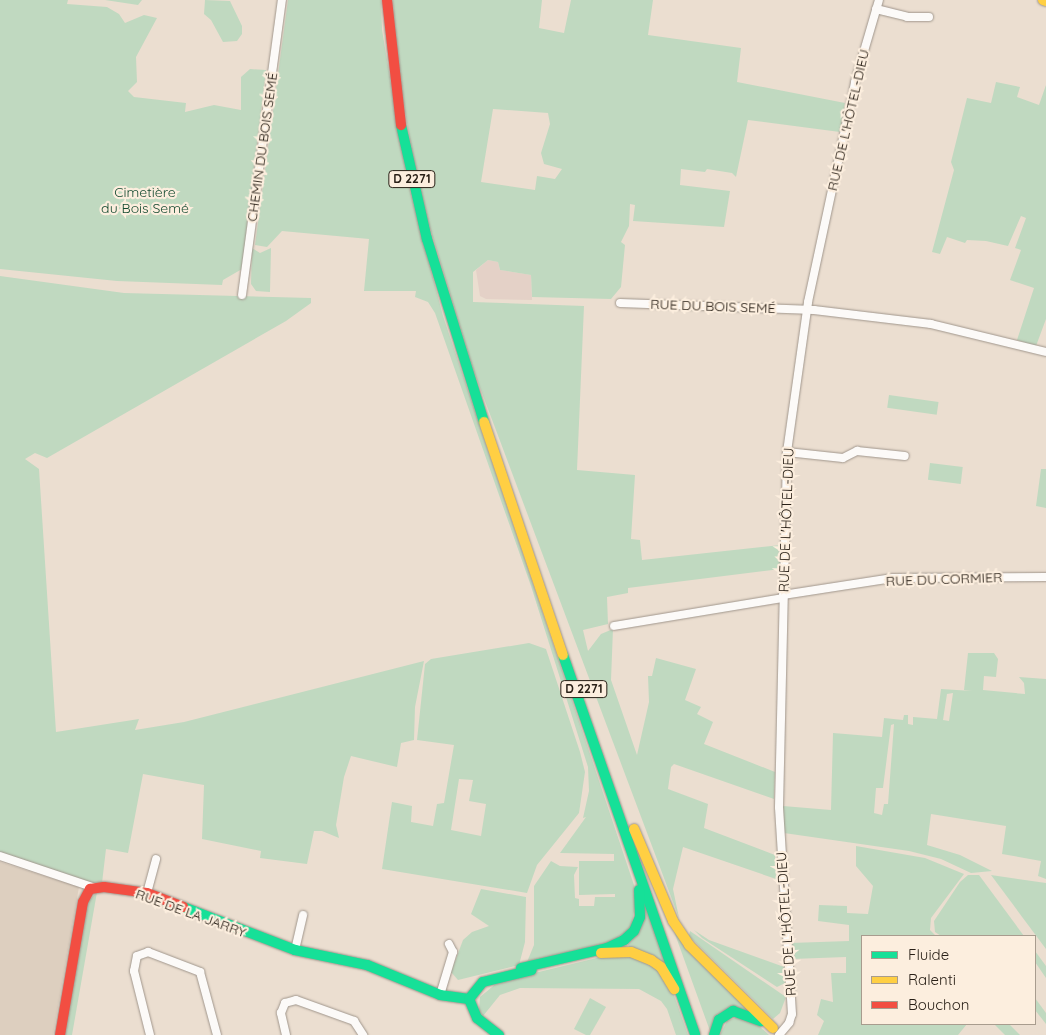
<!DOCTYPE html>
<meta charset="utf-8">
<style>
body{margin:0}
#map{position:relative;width:1046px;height:1035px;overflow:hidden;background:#ebded0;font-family:Quicksand,sans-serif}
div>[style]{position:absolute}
.commercial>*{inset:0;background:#ddcfbf}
.industrial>*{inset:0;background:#e4d1c7}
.green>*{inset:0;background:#c0d9c0;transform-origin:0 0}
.roads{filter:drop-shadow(0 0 1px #a0968c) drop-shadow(0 0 1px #a0968c)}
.street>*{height:8px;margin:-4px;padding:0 4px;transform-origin:4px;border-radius:4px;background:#fcfaf8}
.fast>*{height:10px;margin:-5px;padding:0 5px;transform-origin:5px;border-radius:5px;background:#16e098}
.slow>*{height:10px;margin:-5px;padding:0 5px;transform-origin:5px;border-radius:5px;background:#ffcf43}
.jam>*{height:10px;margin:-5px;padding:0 5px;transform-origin:5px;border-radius:5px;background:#f24e42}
span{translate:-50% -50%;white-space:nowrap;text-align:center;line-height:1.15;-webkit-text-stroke:4.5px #fceede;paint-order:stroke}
.shield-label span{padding:1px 4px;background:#fceede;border:1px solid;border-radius:4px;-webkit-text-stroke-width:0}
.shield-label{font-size:12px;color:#292017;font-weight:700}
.street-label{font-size:14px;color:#292017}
.park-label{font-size:14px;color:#154b31}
.legend{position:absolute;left:861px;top:935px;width:175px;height:90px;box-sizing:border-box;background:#fceede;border:1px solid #a89c8e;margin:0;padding:6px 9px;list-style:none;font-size:15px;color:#292017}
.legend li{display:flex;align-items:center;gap:10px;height:25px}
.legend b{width:25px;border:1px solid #a89c8e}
</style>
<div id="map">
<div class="commercial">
<div style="clip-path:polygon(0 862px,79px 887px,53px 1035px,0 1035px)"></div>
</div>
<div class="industrial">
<div style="clip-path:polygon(488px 260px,498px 262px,500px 270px,531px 275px,532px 300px,486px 299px,480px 296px,476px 270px)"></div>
</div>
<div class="green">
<div style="clip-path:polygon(0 0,68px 0,67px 4px,107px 7px,119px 14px,125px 23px,144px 15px,157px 18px,136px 57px,137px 82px,128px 91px,134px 97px,186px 103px,185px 112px,214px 105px,241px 110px,241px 77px,250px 69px,266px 70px,242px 269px,223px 280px,222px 285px,117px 281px,0 269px)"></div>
<div style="clip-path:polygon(105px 0,142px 0,138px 5px)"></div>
<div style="clip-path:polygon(205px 0,230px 1px,242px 26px,242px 34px,237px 41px,223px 42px,211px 20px,204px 14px)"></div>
<div style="clip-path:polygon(288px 0,381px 0,382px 30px,407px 179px,443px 316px,637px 894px,631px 928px,610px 943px,527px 962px,534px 945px,534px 886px,551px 861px,560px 866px,578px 867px,574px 875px,575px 898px,579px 899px,579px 906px,594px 906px,595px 897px,615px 897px,615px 894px,579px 895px,579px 861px,614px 861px,614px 854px,560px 853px,586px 817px,583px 818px,589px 791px,588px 767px,531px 586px,435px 313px,428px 302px,415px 297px,416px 291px,364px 291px,369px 239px,282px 231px,267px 247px,255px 245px)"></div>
<div style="clip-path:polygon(evenodd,393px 0,542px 0,539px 28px,564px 33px,571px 0,653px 0,648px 35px,741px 48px,737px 82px,845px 103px,840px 132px,748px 120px,736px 177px,732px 173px,707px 169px,705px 172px,681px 169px,680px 185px,730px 191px,724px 227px,633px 221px,635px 205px,630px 204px,629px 226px,621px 242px,625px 245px,621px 287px,611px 299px,532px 297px,531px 275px,500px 270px,498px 262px,488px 260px,473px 272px,473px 302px,584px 306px,577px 470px,635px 475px,631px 539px,640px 540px,642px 560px,781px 545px,781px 569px,628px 588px,628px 593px,607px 597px,608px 624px,583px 630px,588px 651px,601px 634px,613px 629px,611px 680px,637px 755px,649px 702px,648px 676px,652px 676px,656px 658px,696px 669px,685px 700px,701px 707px,697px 714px,713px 722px,704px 744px,775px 772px,774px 799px,674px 764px,671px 767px,668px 789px,708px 804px,704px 828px,775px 855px,776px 879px,683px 847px,673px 889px,679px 918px,473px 369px,420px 195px,398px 72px,393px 0,493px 109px,548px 113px,550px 124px,541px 153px,544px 164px,562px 169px,555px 179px,537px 176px,535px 190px,481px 182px,493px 109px)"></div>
<div style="clip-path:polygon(996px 82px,1020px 87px,1017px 97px,1039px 105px,1046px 85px,1046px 319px,1036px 346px,1017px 340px,1034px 288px,1010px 280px,1021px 250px,1015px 248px,1026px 218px,1021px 216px,1008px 246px,986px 241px,967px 240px,965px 243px,947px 237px,940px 254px,932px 252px,954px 170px,951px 162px,967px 98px,991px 103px)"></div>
<div style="clip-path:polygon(252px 248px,260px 253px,271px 248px,270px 292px,256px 291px,251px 284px)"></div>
<div style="clip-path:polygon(0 276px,124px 293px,311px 298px,311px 303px,286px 321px,47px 458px,35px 453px,25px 459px,39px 469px,56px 732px,139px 719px,135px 730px,184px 722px,424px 661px,415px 707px,414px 740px,401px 743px,397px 767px,351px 756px,344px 777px,336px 825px,339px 838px,322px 831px,314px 831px,307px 864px,260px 858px,261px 851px,202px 839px,204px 785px,143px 774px,128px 853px,106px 849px,102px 883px,94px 885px,0 855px)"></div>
<div style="left:889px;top:395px;width:50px;height:13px;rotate:8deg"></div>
<div style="left:930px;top:463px;width:33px;height:17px;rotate:7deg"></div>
<div style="clip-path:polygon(1041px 469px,1046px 469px,1046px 508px,1036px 506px)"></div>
<div style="clip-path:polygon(evenodd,529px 643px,546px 649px,580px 752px,585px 772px,579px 813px,537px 865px,527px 893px,382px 869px,392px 802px,412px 806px,411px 822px,433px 826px,437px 804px,444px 803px,454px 745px,417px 740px,425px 664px,431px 659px,529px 643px,459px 779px,473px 780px,469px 801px,486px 804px,481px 836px,451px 830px,459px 779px)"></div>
<div style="clip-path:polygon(evenodd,968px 653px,994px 653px,998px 659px,996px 677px,984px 676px,983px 690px,1025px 694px,1024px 683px,1019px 677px,1046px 679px,1046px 879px,1038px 876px,1041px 861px,1002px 854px,1006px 826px,931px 814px,927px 845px,960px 855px,992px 871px,971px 873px,941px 859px,909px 851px,784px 833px,783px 806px,831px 810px,833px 733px,882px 737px,884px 718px,903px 720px,904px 715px,908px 715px,908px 724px,913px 725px,913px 717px,937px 719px,941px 689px,972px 691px,964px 690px,968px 653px,953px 693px,949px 721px,943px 720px,947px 694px,953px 693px,968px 653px,894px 724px,888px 804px,884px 804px,882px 815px,874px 813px,876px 788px,883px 788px,891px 725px,894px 724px)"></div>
<div style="clip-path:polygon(856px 846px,925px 858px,964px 874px,931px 918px,930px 930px,936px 936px,862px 936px,862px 1024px,967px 1024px,958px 1035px,818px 1035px,824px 1021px,817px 1015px,821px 999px,833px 1002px,831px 973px,846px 973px,846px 957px,792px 959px,790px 943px,849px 941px,849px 925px,818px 921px,819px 905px,847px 906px,847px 913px,868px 914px,873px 886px,856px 866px)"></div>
<div style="clip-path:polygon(968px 875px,979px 875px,1024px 936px,941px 936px,935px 932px,934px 921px,960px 882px)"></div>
<div style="clip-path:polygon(991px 875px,1046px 883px,1046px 949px)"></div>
<div style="clip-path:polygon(481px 889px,526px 897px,525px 942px,519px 965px,458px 980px,451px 972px,463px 940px,472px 932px,489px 926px,471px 914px)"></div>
<div style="clip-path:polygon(97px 892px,72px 1035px,63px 1035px,87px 903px)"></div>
<div style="clip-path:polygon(645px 905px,669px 973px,630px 949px,627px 942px)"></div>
<div style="clip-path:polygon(671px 923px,754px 1013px,741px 1009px,710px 1031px)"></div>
<div style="clip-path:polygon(694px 930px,709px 940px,787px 968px,785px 983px,777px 987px,702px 938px)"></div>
<div style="clip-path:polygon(690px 931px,786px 997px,780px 1013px,773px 1019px,689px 936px)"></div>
<div style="clip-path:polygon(1035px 951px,1046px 966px,1046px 978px,1035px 962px)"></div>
<div style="clip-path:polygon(613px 954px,631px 955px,662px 972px,670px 984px,688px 1035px,676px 1035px,667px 1009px,661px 1001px,639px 989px,520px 988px,500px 995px,483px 1016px,479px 1012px,480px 997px,498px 982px)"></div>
<div style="clip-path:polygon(590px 998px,606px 1007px,590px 1035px,586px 1035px,574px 1029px)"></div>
<div style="clip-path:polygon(1035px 998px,1046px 1013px,1046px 1024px,1035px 1010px)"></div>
<div style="clip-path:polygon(741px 1016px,756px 1023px,769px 1035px,720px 1035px,727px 1021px)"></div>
<div style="clip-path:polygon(994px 1024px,1009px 1024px,1020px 1035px,1005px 1035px)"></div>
</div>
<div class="roads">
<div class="street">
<div style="left:876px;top:9px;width:32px;rotate:14deg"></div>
<div style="left:907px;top:17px;width:22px"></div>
<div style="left:242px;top:295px;width:298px;rotate:-82.3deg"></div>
<div style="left:620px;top:303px;width:194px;rotate:2.1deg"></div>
<div style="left:814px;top:310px;width:118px;rotate:6.8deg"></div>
<div style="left:931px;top:324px;width:118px;rotate:13.7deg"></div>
<div style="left:787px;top:452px;width:56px;rotate:6.1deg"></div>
<div style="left:843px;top:458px;width:16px;rotate:-27deg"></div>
<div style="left:857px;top:451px;width:48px;rotate:5.9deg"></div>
<div style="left:783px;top:595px;width:111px;rotate:-8.8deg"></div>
<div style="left:893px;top:578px;width:153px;rotate:-0.4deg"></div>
<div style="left:614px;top:626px;width:171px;rotate:-9.4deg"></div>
<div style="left:0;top:856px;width:100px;rotate:18.6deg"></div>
<div style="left:147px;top:893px;width:35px;rotate:-75deg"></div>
<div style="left:295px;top:950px;width:36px;rotate:-77deg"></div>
<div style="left:440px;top:995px;width:45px;rotate:-73.2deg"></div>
<div style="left:453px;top:952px;width:9px;rotate:-117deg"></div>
<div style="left:150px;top:1035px;width:66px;rotate:-104deg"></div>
<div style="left:134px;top:971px;width:15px;rotate:-79deg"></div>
<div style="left:137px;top:956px;width:12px;rotate:-20deg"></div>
<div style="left:148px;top:952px;width:56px;rotate:21deg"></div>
<div style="left:200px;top:972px;width:65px;rotate:74.9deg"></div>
<div style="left:286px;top:1035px;width:23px;rotate:-103deg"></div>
<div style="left:281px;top:1013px;width:11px;rotate:-68deg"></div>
<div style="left:285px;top:1003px;width:11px;rotate:-15deg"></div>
<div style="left:296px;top:1000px;width:62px;rotate:19.9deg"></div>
<div style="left:354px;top:1021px;width:17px;rotate:57deg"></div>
<div style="left:779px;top:1035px;width:16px;rotate:-50deg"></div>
<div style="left:789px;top:1023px;width:9px;rotate:-72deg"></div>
<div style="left:792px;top:1014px;width:207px;rotate:-93.6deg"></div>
<div style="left:779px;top:807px;width:355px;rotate:-88.7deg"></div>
<div style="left:787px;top:452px;width:151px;rotate:-82deg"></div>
<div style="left:808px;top:302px;width:225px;rotate:-77.9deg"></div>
<div style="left:855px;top:82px;width:85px;rotate:-73.7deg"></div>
</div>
<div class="fast">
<div style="left:401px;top:125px;width:117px;rotate:77.2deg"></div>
<div style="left:427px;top:239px;width:192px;rotate:72.7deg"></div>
<div style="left:563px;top:655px;width:402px;rotate:70.8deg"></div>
<div style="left:183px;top:907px;width:120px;rotate:21deg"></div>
<div style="left:295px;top:950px;width:74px;rotate:11.8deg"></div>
<div style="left:367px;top:965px;width:79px;rotate:22.3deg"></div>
<div style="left:440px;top:995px;width:29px;rotate:8deg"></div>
<div style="left:469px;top:999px;width:21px;rotate:67deg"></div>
<div style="left:477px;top:1018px;width:28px;rotate:38deg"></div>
<div style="left:521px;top:968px;width:88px;rotate:-13.1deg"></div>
<div style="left:607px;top:948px;width:19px;rotate:-25deg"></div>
<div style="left:624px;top:940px;width:13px;rotate:-42deg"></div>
<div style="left:634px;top:931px;width:15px;rotate:-67deg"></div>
<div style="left:640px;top:917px;width:27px;rotate:-92deg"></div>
<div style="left:469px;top:999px;width:22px;rotate:-51deg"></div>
<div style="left:483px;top:982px;width:50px;rotate:-13.8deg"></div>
<div style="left:714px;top:1035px;width:16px;rotate:-72deg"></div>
<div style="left:719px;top:1020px;width:17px;rotate:-33deg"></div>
<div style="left:733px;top:1011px;width:30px;rotate:20deg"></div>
</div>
<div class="slow">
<div style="left:1043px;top:0;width:3px;rotate:18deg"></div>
<div style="left:484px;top:422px;width:246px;rotate:71.3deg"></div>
<div style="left:634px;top:829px;width:100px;rotate:67deg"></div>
<div style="left:673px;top:921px;width:29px;rotate:56deg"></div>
<div style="left:689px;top:945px;width:118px;rotate:44.7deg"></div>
<div style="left:601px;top:953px;width:30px;rotate:-2deg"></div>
<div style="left:631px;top:952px;width:22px;rotate:22deg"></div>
<div style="left:651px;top:960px;width:12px;rotate:35deg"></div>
<div style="left:661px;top:967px;width:26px;rotate:59deg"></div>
</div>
<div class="jam">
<div style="left:387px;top:0;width:126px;rotate:83.6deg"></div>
<div style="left:60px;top:1035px;width:135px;rotate:-80.2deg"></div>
<div style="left:83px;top:902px;width:15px;rotate:-62deg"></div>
<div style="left:90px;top:889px;width:14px;rotate:-8deg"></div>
<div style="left:104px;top:887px;width:43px;rotate:7.9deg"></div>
<div style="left:147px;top:893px;width:39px;rotate:21deg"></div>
</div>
</div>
<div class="shield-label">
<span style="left:412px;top:179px">D 2271</span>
<span style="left:584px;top:689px">D 2271</span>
</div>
<div class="street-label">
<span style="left:848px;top:120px;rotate:-77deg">RUE DE L'HÔTEL-DIEU</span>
<span style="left:262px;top:147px;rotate:-82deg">CHEMIN DU BOIS SEMÉ</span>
<span style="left:713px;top:306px;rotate:2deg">RUE DU BOIS SEMÉ</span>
<span style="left:786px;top:520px;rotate:-88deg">RUE DE L'HÔTEL-DIEU</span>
<span style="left:944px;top:579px;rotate:-2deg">RUE DU CORMIER</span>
<span style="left:191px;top:913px;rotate:20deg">RUE DE LA JARRY</span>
<span style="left:786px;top:924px;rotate:-94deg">RUE DE L'HÔTEL-DIEU</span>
</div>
<div class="park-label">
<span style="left:145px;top:200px">Cimetière<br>du Bois Semé</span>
</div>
<ul class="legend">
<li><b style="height:6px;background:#16e098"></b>Fluide</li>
<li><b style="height:6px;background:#ffcf43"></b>Ralenti</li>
<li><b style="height:6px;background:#f24e42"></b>Bouchon</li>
</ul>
</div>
